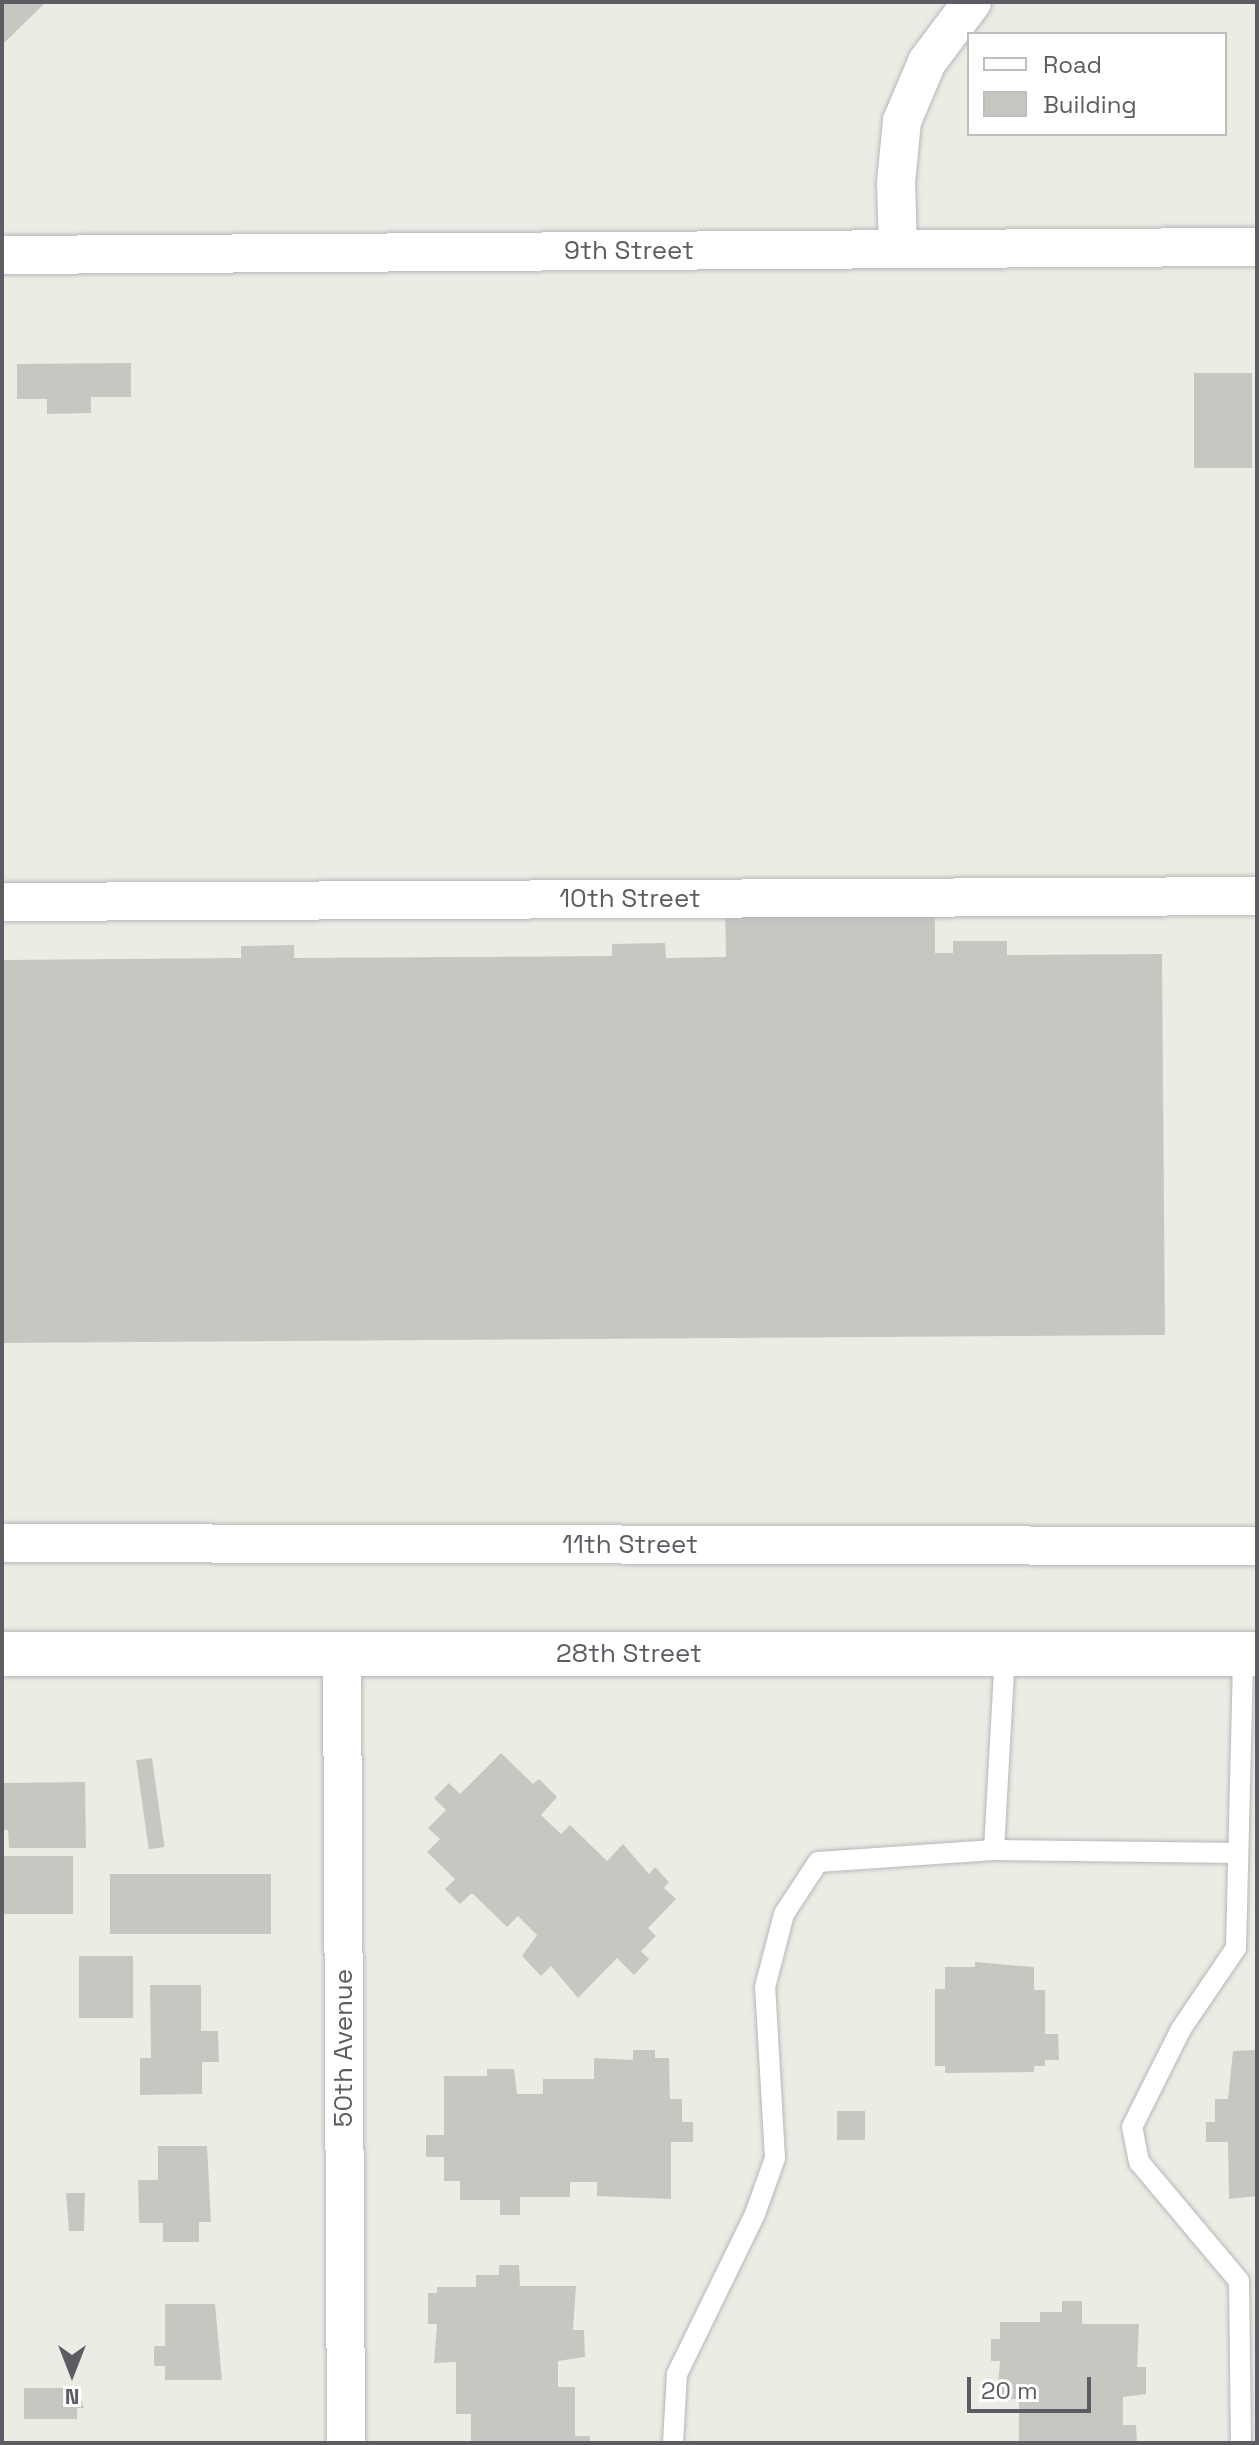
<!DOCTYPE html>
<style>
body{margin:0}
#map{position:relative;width:1259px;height:2445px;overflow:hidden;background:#edece4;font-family:"Space Grotesk",sans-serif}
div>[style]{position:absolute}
.building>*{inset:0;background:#c8c6c0;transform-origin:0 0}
.roads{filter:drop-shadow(0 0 2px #b6b7bc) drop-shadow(0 0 2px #b6b7bc)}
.service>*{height:20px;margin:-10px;padding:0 10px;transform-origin:10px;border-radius:10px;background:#fff}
.minor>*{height:38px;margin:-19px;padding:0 19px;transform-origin:19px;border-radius:19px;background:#fff}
.secondary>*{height:44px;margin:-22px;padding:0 22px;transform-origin:22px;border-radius:22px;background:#fff}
span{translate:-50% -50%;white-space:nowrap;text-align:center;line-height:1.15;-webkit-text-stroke:7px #fff;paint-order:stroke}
.street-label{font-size:26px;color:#5c5d63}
.frame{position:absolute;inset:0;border:4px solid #5c5d63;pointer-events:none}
.legend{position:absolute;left:967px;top:32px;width:260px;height:104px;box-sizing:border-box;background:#fff;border:2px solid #bebec1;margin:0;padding:10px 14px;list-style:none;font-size:24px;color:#5c5d63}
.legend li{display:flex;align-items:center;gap:16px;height:40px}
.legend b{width:40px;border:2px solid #bebec1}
.north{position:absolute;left:32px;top:2333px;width:80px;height:80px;-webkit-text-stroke:6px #fff;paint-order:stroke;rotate:180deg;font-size:22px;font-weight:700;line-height:32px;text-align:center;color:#5c5d63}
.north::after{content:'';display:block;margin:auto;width:28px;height:36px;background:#5c5d63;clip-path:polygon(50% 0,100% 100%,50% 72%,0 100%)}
.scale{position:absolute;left:967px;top:2377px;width:124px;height:36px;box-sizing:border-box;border:4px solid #5c5d63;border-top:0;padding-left:10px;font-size:24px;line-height:28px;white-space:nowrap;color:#5c5d63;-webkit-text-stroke:6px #fff;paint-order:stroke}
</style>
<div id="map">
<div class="building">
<div style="clip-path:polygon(2px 2px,46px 2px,2px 45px)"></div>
<div style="clip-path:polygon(131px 363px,131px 397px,91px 397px,91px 413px,47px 414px,47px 399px,17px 399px,17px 364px)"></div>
<div style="left:1194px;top:373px;width:58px;height:95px"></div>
<div style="clip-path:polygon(935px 904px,935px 953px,953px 953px,953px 941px,1007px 941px,1007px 955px,1162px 954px,1165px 1335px,2px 1343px,2px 960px,241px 958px,241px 946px,294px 945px,294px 958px,612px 956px,612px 944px,665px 943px,666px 958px,726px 957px,725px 905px)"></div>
<div style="clip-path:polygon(501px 1753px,533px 1784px,539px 1779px,557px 1797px,541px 1815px,561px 1834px,570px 1825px,607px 1861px,623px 1844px,649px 1874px,655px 1867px,669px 1882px,664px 1888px,676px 1899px,648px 1928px,656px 1936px,641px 1951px,649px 1959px,634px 1975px,617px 1958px,578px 1998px,551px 1966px,541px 1976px,522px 1956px,537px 1935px,518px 1916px,507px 1927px,472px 1893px,460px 1904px,445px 1889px,455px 1879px,427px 1852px,440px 1839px,428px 1828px,446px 1810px,434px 1798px,449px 1783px,460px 1794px)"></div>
<div style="left:152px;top:1758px;width:90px;height:16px;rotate:82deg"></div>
<div style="clip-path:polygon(85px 1782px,86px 1848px,9px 1848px,8px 1830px,2px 1830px,2px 1783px)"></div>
<div style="left:73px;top:1856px;width:58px;height:71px;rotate:90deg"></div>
<div style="left:110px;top:1874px;width:161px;height:60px"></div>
<div style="left:79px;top:1956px;width:54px;height:62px"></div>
<div style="clip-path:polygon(975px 1962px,1034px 1967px,1034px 1990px,1045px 1990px,1045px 2034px,1058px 2034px,1059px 2060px,1045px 2060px,1045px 2066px,1034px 2066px,1034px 2072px,945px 2073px,945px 2066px,935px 2066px,935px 1989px,945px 1989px,945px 1967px,975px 1967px)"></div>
<div style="clip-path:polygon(150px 1985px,201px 1985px,201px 2031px,218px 2031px,219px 2062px,202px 2062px,202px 2094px,140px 2095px,140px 2058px,151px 2058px)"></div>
<div style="clip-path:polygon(633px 2050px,655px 2050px,655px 2058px,669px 2058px,670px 2099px,682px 2099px,682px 2122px,693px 2122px,693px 2142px,671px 2142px,671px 2199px,597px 2196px,597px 2182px,570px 2182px,570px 2197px,520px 2197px,520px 2215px,500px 2215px,500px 2200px,460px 2200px,460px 2181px,444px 2181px,444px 2157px,426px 2157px,426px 2135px,444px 2135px,444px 2076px,487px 2076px,487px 2069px,514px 2069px,517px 2094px,543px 2094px,543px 2079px,594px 2079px,594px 2058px,633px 2060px)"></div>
<div style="clip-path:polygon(1257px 2050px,1257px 2196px,1229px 2199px,1228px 2142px,1206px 2142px,1206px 2122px,1215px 2122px,1215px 2099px,1228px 2099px,1233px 2051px)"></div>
<div style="left:837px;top:2111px;width:28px;height:29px"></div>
<div style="clip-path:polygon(158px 2146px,207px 2146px,211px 2222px,199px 2222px,199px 2242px,163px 2242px,163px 2223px,139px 2223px,138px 2180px,158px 2180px)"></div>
<div style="clip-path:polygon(66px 2193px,85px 2193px,84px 2231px,69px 2231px)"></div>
<div style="clip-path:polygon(499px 2265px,519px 2265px,520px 2286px,576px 2286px,573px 2330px,584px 2330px,585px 2357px,558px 2361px,558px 2387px,575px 2387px,575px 2436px,590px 2436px,590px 2443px,471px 2443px,471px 2414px,456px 2414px,456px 2362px,434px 2363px,437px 2324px,428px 2324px,428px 2293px,437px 2293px,437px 2287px,476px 2287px,476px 2275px,499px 2275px)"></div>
<div style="clip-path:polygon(1062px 2301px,1082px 2301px,1082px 2324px,1139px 2324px,1137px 2367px,1146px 2367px,1146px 2394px,1123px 2397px,1123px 2425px,1136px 2425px,1137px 2443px,1019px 2443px,1019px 2399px,997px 2399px,1000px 2361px,991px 2361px,991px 2339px,1000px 2339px,1000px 2322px,1040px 2322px,1040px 2312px,1062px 2312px)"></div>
<div style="clip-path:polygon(165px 2304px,215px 2304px,222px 2380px,165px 2380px,165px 2366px,154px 2366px,154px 2346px,165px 2346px)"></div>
<div style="clip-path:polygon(24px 2388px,77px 2388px,84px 2408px,77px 2408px,77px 2419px,24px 2419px)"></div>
</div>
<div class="roads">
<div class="service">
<div style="left:994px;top:1850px;width:196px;rotate:-86.8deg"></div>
<div style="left:673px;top:2443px;width:69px;rotate:-86.7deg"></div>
<div style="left:677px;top:2374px;width:178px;rotate:-64deg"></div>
<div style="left:755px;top:2214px;width:59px;rotate:-70.3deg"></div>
<div style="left:775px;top:2158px;width:171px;rotate:-93.3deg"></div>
<div style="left:765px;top:1987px;width:75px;rotate:-75.4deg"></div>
<div style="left:784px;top:1914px;width:62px;rotate:-56.8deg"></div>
<div style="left:818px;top:1862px;width:176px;rotate:-3.9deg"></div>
<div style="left:994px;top:1850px;width:244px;rotate:0.7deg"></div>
<div style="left:1241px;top:2443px;width:162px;rotate:-90.7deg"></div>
<div style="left:1239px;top:2281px;width:155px;rotate:-130deg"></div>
<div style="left:1139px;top:2162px;width:36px;rotate:-101deg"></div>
<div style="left:1132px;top:2127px;width:110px;rotate:-63.4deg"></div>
<div style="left:1181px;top:2029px;width:98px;rotate:-55.8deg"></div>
<div style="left:1236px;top:1948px;width:294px;rotate:-88.6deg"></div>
</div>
<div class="minor">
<div style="left:898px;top:249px;width:66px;rotate:-91.7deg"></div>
<div style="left:896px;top:183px;width:62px;rotate:-84.5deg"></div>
<div style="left:902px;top:121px;width:64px;rotate:-67deg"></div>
<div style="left:927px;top:62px;width:75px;rotate:-53.1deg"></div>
<div style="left:2px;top:255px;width:1255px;rotate:-0.37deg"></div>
<div style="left:2px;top:902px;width:1255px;rotate:-0.27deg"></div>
<div style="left:2px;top:1543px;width:1255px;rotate:0.14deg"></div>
<div style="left:342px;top:1654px;width:789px;rotate:89.71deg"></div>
</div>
<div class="secondary">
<div style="left:2px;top:1654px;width:1255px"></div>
</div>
</div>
<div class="street-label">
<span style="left:629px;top:251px">9th Street</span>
<span style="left:630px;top:899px">10th Street</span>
<span style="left:630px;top:1545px">11th Street</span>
<span style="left:629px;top:1654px">28th Street</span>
<span style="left:344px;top:2048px;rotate:-90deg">50th Avenue</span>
</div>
<div class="frame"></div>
<ul class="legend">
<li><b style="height:10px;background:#fff"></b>Road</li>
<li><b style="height:22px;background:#c8c6c0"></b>Building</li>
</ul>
<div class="north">N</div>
<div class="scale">20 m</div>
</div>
